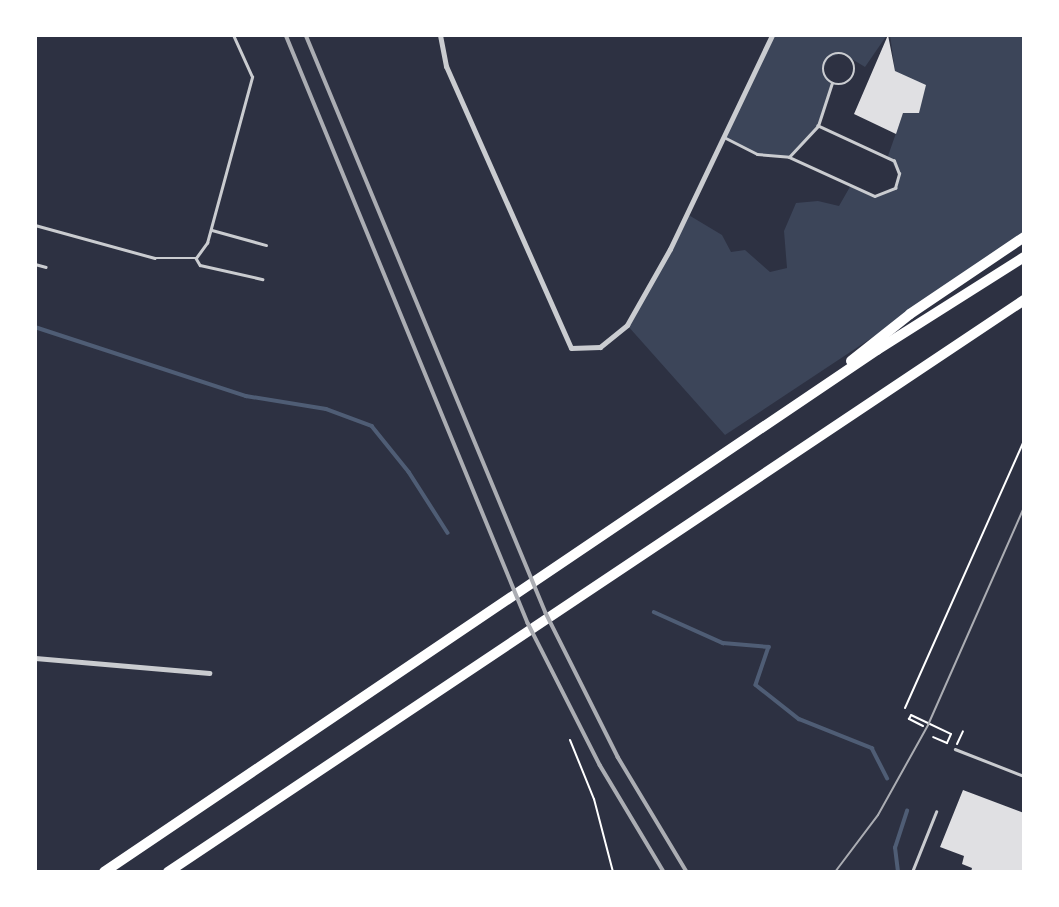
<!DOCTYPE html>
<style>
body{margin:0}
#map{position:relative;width:1059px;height:907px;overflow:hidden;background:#2d3142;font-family:"Work Sans",sans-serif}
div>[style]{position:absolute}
.green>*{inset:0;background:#3c4559}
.stream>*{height:3.5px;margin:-1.75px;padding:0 1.75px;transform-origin:1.75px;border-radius:1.75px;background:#4f5d75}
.building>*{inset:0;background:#e0e0e3}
.path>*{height:2px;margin:-1px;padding:0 1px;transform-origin:1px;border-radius:1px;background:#fff}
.service>*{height:2.5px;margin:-1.25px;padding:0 1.25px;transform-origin:1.25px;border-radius:1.25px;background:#caccd0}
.service>.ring{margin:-1.25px;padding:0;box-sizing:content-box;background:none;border:2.5px solid #caccd0;border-radius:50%}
.minor>*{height:5px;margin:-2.5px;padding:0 2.5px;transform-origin:2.5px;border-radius:2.5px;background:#caccd0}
.motorway>*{height:10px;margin:-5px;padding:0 5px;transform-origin:5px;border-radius:5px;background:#fff}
.tram>*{height:2px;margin:-1px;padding:0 1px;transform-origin:1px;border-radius:1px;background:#abadb3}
.rail>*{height:3.5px;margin:-1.75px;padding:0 1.75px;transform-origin:1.75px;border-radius:1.75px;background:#abadb3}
span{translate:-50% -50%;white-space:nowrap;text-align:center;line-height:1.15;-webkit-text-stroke:5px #fff;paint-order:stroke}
.frame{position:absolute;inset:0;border:37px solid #fff;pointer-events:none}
</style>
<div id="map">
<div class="green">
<div style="clip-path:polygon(772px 35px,887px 35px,865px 67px,842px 53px,828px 58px,823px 71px,832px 83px,818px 126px,789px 157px,757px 154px,724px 137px)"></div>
<div style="clip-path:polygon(890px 35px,1024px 35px,1024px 237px,725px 435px,627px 325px,687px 214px,722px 235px,731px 252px,745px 250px,770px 272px,787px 268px,784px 231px,796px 203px,818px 201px,839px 206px,851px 185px,875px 196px,895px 188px,899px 174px,888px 156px,903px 113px,919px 113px,895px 71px)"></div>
</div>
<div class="stream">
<div style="left:35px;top:327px;width:222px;rotate:18.1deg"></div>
<div style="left:246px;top:396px;width:81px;rotate:9.2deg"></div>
<div style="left:326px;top:409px;width:49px;rotate:20.3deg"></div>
<div style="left:372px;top:426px;width:59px;rotate:51.2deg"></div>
<div style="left:409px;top:472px;width:72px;rotate:57.4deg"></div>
<div style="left:654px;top:612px;width:76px;rotate:24.2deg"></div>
<div style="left:723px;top:643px;width:46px;rotate:5deg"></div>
<div style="left:769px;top:647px;width:40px;rotate:108.9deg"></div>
<div style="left:756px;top:685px;width:55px;rotate:38.3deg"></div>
<div style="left:799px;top:719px;width:79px;rotate:21.7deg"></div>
<div style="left:872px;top:748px;width:34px;rotate:63deg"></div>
<div style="left:898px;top:872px;width:24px;rotate:-97deg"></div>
<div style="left:895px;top:848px;width:39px;rotate:-72deg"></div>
</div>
<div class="building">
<div style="clip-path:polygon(888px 35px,895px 71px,926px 85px,919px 113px,903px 113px,896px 134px,854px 114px)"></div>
<div style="clip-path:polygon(963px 790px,1024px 813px,1024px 872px,971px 872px,972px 868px,962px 864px,964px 856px,940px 847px)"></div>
</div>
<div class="path">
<div style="left:905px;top:708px;width:292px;rotate:-66deg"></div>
<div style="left:923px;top:726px;width:16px;rotate:-153deg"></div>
<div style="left:909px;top:719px;width:4px;rotate:-63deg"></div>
<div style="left:911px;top:715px;width:44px;rotate:25.4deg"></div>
<div style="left:951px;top:734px;width:10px;rotate:114deg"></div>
<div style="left:947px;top:743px;width:15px;rotate:-157deg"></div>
<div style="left:570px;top:740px;width:64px;rotate:67.9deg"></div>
<div style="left:594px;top:799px;width:75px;rotate:75.4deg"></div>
<div style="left:957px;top:744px;width:14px;rotate:-65deg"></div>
</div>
<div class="service">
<div class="ring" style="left:823px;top:53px;width:29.5px;height:29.5px"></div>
<div style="left:724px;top:137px;width:37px;rotate:27deg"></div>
<div style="left:757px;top:154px;width:32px;rotate:5deg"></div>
<div style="left:789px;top:157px;width:42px;rotate:-46.9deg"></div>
<div style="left:818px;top:126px;width:45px;rotate:-72deg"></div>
<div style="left:789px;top:157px;width:94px;rotate:24.4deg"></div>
<div style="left:875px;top:196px;width:22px;rotate:-22deg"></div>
<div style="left:895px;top:188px;width:15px;rotate:-74deg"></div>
<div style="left:899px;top:174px;width:14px;rotate:-111deg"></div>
<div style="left:894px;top:161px;width:84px;rotate:-155.3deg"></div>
<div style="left:35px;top:225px;width:124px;rotate:15.4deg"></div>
<div style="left:155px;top:258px;width:41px"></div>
<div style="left:196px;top:258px;width:19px;rotate:-54deg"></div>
<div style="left:207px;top:243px;width:172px;rotate:-74.8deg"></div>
<div style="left:252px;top:77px;width:46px;rotate:-114.3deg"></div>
<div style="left:212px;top:230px;width:56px;rotate:15.5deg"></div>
<div style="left:196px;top:258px;width:8px;rotate:60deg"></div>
<div style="left:200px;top:265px;width:64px;rotate:12.7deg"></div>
<div style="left:35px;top:264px;width:11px;rotate:15deg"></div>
<div style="left:955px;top:749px;width:74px;rotate:21.4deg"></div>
<div style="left:912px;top:872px;width:65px;rotate:-68.2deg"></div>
</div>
<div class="minor">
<div style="left:440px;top:35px;width:32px;rotate:79deg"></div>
<div style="left:446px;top:66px;width:308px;rotate:66.1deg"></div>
<div style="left:571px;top:348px;width:29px;rotate:-2deg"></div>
<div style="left:600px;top:347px;width:35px;rotate:-39deg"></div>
<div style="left:627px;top:325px;width:87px;rotate:-60.5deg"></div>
<div style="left:670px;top:249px;width:237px;rotate:-64.5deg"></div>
<div style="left:35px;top:658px;width:175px;rotate:4.9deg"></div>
</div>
<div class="motorway">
<div style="left:851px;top:361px;width:75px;rotate:-38.5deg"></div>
<div style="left:910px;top:314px;width:138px;rotate:-34deg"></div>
<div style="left:104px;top:872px;width:933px;rotate:-34.03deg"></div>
<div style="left:877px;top:350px;width:174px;rotate:-32.3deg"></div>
<div style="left:168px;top:872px;width:1030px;rotate:-33.75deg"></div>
</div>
<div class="tram">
<div style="left:835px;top:872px;width:71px;rotate:-53deg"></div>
<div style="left:878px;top:815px;width:103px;rotate:-60.9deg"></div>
<div style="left:928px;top:725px;width:238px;rotate:-66.2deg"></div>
</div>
<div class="rail">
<div style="left:286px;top:35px;width:636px;rotate:67.63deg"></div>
<div style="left:528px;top:623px;width:159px;rotate:63.1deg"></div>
<div style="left:600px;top:765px;width:125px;rotate:59.1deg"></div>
<div style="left:306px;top:35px;width:626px;rotate:67.45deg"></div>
<div style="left:546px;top:613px;width:161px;rotate:63.4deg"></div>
<div style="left:618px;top:757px;width:134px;rotate:59deg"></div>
</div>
<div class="frame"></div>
</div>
